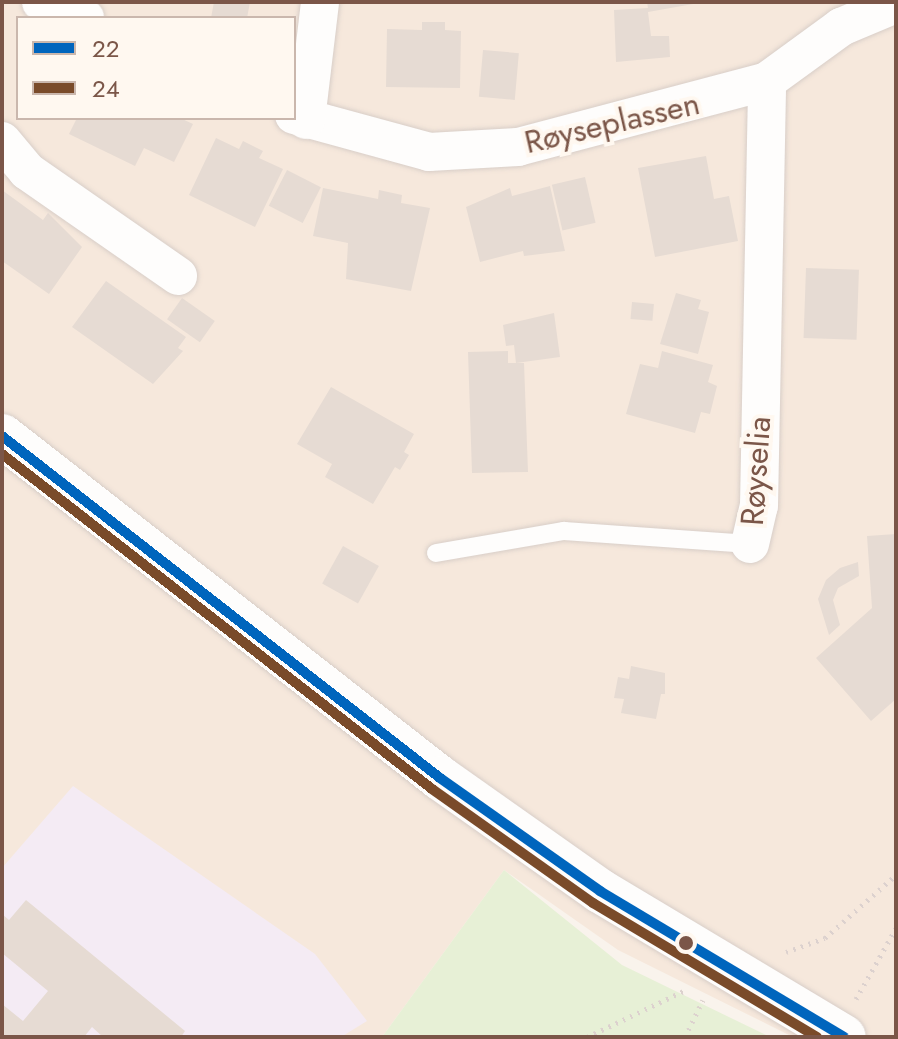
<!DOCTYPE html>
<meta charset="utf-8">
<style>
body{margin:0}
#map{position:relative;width:898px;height:1039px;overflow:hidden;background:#f9f3ec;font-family:Jost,sans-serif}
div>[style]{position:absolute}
.residential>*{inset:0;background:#f6e8dc}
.education>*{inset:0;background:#f4ebf4}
.green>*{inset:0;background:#e7f0d6}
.building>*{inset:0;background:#e6dbd3;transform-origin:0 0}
.path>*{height:5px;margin-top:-2.5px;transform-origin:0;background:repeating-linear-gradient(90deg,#dcd1ce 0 2px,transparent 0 8px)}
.roads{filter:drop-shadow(0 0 2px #d8cec8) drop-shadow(0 0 2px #d8cec8)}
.lane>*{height:18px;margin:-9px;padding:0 9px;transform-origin:9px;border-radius:9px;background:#fefdfc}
.street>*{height:38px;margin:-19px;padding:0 19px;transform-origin:19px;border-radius:19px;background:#fefdfc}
.secondary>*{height:44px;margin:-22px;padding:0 22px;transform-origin:22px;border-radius:22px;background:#fefdfc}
.bus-1>*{height:10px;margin:-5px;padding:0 5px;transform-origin:5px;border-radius:5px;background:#0065bd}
.bus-2>*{height:10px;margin:-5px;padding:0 5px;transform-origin:5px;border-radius:5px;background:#7a4b2a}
.dots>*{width:22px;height:22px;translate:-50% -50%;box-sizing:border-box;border:4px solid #fff8f0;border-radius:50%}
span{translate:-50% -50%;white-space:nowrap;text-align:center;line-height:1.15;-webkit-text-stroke:8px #fff8f0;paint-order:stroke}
.street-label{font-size:32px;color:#7b5648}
.frame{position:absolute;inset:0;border:4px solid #7b5648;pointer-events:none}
.legend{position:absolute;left:16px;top:16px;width:280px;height:104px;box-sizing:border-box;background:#fff8f0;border:2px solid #cab7ad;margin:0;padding:10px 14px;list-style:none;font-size:24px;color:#7b5648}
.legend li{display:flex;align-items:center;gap:16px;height:40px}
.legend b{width:40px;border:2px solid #cab7ad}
</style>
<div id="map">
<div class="residential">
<div style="clip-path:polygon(evenodd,2px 2px,896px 2px,896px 1037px,793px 1037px,618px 950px,504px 870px,382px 1037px,2px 1037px,2px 2px,18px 18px,294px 18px,294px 118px,18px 118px,18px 18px)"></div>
</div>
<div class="education">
<div style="clip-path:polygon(73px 786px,315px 954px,367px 1021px,341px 1037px,2px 1037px,2px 868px)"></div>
</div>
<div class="green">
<div style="clip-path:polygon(504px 870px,622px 965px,770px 1037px,382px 1037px)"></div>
</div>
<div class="building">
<div style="clip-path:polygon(214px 2px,250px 2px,247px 18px,211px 18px)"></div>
<div style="clip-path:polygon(647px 2px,693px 4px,648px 12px,651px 36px,669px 36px,670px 57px,616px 62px,614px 10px,648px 8px)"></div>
<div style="clip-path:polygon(422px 22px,445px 22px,445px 30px,461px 31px,460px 88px,386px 87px,387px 29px,422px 30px)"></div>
<div style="left:483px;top:50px;width:36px;height:47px;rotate:5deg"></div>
<div style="clip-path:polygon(77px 118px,180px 118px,193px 124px,174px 162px,144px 148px,135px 166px,69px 134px)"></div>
<div style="clip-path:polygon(216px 138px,239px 149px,243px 141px,263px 151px,259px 158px,283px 169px,255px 227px,189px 195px)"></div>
<div style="clip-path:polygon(706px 156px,714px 199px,729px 196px,738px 241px,655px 257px,638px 168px)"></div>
<div style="left:287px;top:170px;width:38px;height:40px;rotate:27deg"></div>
<div style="left:585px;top:177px;width:47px;height:34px;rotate:77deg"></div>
<div style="clip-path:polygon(550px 186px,565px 251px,524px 256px,523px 251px,480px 262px,466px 207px,510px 188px,512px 196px)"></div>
<div style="clip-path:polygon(323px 188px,378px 199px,379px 190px,402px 195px,401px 203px,430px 208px,411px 291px,346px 279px,348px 243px,313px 236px)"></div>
<div style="clip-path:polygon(2px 190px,43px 220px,48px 213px,82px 247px,49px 294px,2px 261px)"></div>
<div style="left:806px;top:268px;width:53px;height:70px;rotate:2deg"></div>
<div style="clip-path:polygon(106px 281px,186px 337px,178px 348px,183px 351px,153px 384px,72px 327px)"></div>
<div style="clip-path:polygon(676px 293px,701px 300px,698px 309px,709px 312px,698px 354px,660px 344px)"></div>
<div style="left:182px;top:298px;width:40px;height:26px;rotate:35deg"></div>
<div style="left:632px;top:302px;width:22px;height:17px;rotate:5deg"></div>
<div style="clip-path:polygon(554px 313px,560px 357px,516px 363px,514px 345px,506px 346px,503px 325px)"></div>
<div style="clip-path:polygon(508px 351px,508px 363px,524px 363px,528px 472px,472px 473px,468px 352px)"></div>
<div style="clip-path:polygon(662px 351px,713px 365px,708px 382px,717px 386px,710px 414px,701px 412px,695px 433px,626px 414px,640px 364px,658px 368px)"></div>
<div style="clip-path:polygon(331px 387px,414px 434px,404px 452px,409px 455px,400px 470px,395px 467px,373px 504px,325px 477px,332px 464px,297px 444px)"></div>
<div style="clip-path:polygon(896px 534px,896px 699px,871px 721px,816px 658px,872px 608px,867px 536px)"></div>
<div style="left:343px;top:546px;width:41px;height:43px;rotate:29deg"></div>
<div style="clip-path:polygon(858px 562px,859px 576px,838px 588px,833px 600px,840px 625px,829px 635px,818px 599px,826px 580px,840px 568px)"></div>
<div style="clip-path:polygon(631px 666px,665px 673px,665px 694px,661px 694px,656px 719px,621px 713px,624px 699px,614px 698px,618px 677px,629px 679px)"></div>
<div style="clip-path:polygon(26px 900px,185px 1031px,181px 1037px,103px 1037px,92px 1027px,84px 1037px,2px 1037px,2px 1004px,23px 1021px,48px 991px,2px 953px,2px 914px,9px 920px)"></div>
</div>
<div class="path">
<div style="left:786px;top:952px;width:41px;rotate:-19.7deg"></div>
<div style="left:825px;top:938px;width:95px;rotate:-41.6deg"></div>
<div style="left:856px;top:999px;width:81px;rotate:-60.6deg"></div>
<div style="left:587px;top:1037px;width:107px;rotate:-25.4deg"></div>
<div style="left:685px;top:1037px;width:41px;rotate:-64.1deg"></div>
</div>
<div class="roads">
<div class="lane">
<div style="left:436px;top:553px;width:130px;rotate:-9.8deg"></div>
<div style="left:564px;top:531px;width:186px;rotate:4deg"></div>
</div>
<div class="street">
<div style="left:41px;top:2px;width:47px;rotate:20deg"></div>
<div style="left:294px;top:115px;width:140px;rotate:15.3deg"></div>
<div style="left:429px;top:152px;width:89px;rotate:-3.2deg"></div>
<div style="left:518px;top:147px;width:258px;rotate:-14.8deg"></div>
<div style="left:767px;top:81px;width:92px;rotate:-36.1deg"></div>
<div style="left:841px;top:27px;width:60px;rotate:-22.7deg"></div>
<div style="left:306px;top:120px;width:119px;rotate:-83.2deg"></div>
<div style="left:2px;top:141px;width:39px;rotate:50deg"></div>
<div style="left:27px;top:171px;width:184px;rotate:34.8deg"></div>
<div style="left:750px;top:544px;width:39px;rotate:-77deg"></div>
<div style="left:759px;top:506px;width:425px;rotate:-88.9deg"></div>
</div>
<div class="secondary">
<div style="left:2px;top:436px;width:556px;rotate:37.98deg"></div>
<div style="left:440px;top:778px;width:196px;rotate:35.2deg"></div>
<div style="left:600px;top:891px;width:284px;rotate:30.9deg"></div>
</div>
</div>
<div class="bus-1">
<div style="left:2px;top:436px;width:556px;rotate:37.98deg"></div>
<div style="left:440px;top:778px;width:196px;rotate:35.2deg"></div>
<div style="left:600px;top:891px;width:284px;rotate:30.9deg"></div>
</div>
<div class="bus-2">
<div style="left:2px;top:454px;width:545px;rotate:37.92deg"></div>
<div style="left:432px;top:789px;width:197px;rotate:35.3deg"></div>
<div style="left:593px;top:903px;width:261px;rotate:30.9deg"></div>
</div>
<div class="dots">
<div style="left:686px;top:943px;background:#7b5648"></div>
</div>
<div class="street-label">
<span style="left:612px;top:123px;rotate:-13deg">Røyseplassen</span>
<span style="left:756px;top:471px;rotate:-86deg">Røyselia</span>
</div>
<div class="frame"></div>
<ul class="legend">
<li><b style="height:10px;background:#0065bd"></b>22</li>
<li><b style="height:10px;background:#7a4b2a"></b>24</li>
</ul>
</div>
